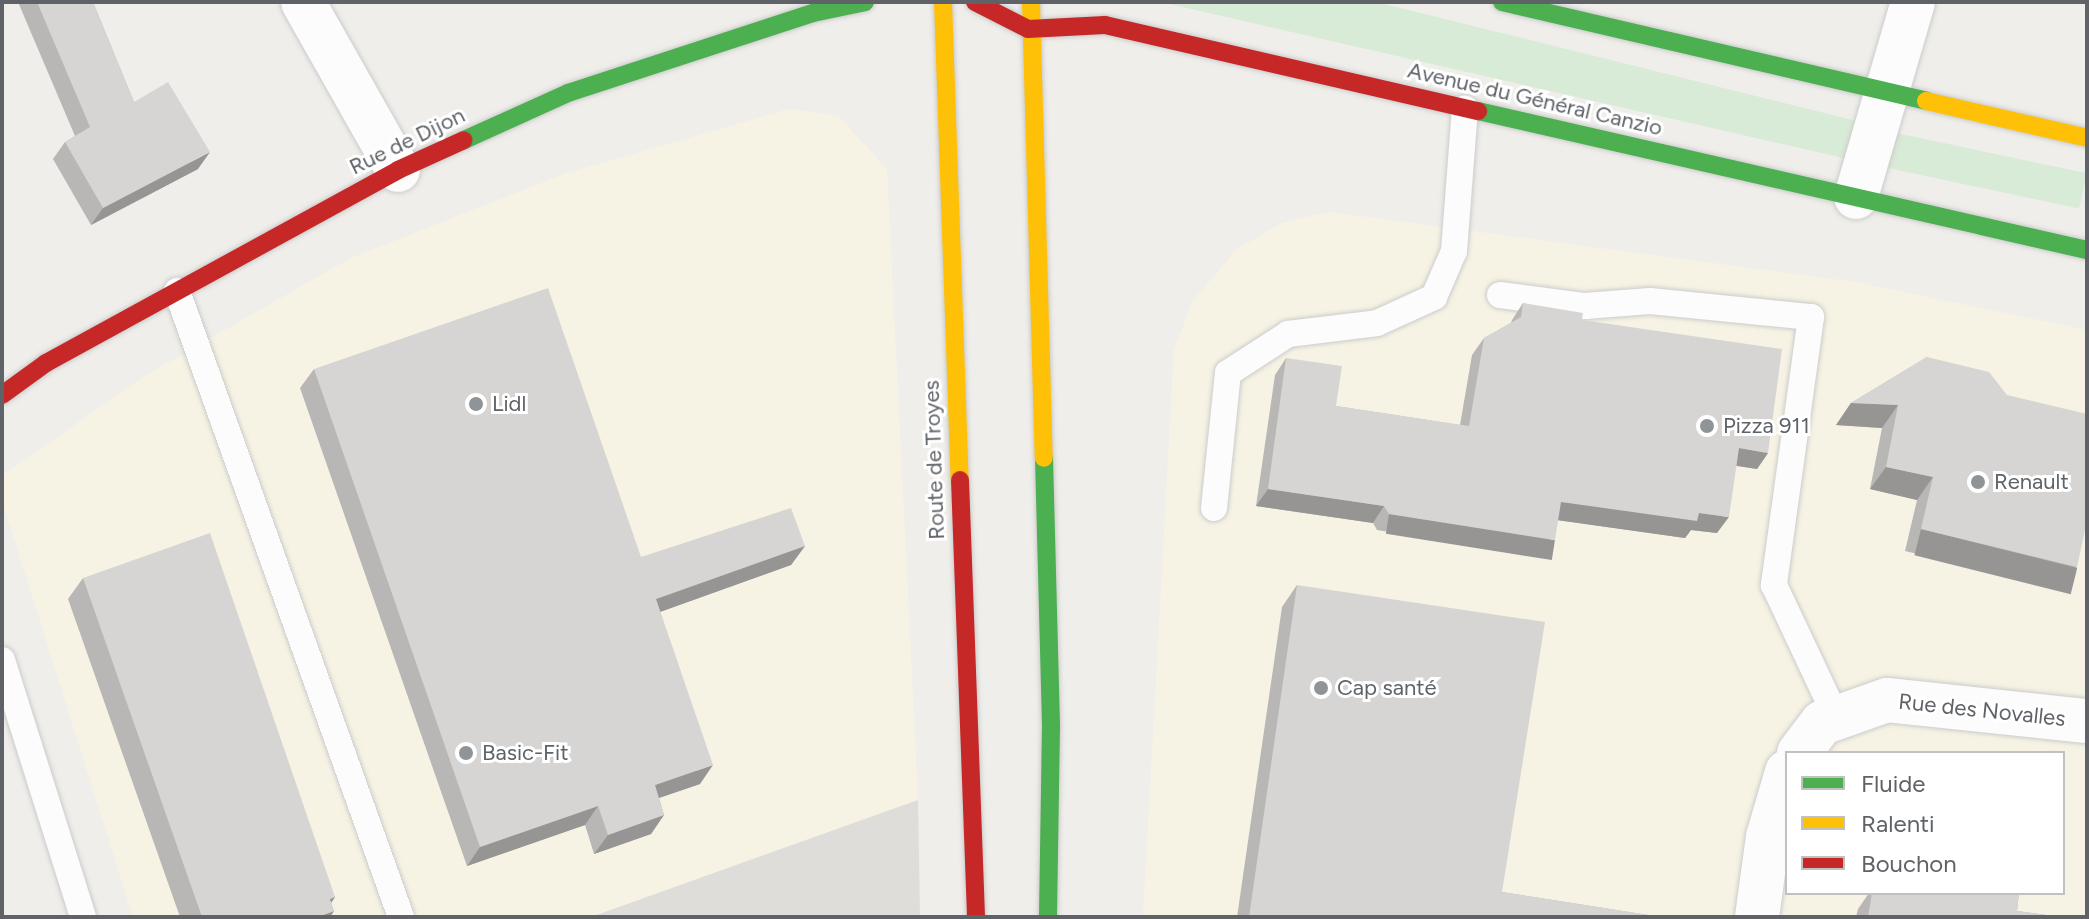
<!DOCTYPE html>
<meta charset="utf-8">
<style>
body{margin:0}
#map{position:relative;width:2089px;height:919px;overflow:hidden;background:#efeeea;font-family:Figtree,sans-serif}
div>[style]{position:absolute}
.commercial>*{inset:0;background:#f7f3e4}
.industrial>*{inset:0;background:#dfddda}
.green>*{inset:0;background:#d8ebd6;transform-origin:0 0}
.roads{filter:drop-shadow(0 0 2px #cbcccc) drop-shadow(0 0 2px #cbcccc)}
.lane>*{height:26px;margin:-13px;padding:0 13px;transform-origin:13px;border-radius:13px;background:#fdfcfc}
.street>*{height:44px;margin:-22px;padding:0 22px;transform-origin:22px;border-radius:22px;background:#fdfcfc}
.fast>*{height:18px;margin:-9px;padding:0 9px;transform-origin:9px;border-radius:9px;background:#4caf50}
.slow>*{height:18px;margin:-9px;padding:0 9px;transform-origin:9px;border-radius:9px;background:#ffc107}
.jam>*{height:18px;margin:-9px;padding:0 9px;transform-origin:9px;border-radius:9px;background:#c62828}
.wall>*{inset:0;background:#b8b7b5}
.shaded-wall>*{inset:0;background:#969594;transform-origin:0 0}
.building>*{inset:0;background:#d6d5d3}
.dots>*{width:22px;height:22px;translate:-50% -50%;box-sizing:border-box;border:4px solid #fff;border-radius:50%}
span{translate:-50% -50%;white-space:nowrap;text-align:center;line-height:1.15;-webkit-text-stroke:6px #fff;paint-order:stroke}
.street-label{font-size:22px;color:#5f6368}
.poi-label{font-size:22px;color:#5f6368}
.left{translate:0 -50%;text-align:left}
.frame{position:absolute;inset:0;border:4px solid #5f6368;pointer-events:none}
.legend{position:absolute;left:1785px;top:751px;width:280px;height:144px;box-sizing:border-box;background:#fff;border:2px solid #bfc1c3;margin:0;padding:10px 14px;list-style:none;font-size:24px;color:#5f6368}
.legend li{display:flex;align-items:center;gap:16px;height:40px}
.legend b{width:40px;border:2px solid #bfc1c3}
</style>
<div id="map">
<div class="commercial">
<div style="clip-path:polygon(789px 109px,838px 116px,887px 169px,918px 800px,591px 917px,133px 917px,2px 500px,2px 476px,143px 377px,351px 258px,564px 174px)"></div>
<div style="clip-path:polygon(evenodd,1329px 212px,1855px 282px,2087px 330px,2087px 917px,1143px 917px,1174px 350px,1192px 302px,1237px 249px,1282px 223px,1329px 212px,1787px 753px,2063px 753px,2063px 893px,1787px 893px,1787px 753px)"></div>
</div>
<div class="industrial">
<div style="clip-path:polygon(918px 800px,920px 917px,591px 917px)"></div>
</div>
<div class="green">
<div style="clip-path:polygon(1161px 2px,1376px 2px,1861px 122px,1852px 160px)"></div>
<div style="left:1892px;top:132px;width:199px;height:36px;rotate:12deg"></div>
</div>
<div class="roads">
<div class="lane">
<div style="left:177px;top:291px;width:665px;rotate:70.31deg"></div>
<div style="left:1500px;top:295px;width:86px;rotate:7.4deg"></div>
<div style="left:1585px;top:306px;width:65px;rotate:-4.4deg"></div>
<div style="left:1650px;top:301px;width:162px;rotate:5.7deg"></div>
<div style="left:1811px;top:317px;width:271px;rotate:97.9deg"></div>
<div style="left:1774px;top:585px;width:146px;rotate:64.8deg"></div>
<div style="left:1214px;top:508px;width:136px;rotate:-84.1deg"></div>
<div style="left:1228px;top:373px;width:72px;rotate:-33deg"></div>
<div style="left:1288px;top:334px;width:90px;rotate:-7deg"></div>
<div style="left:1377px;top:323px;width:63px;rotate:-24.5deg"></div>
<div style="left:1434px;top:297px;width:50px;rotate:-66.5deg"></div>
<div style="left:1454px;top:251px;width:143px;rotate:-85.6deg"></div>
<div style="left:2px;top:660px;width:269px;rotate:72.5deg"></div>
</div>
<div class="street">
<div style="left:303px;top:2px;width:193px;rotate:60.5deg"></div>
<div style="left:1856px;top:197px;width:203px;rotate:-73.7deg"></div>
<div style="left:1799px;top:753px;width:38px;rotate:-53deg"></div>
<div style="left:1822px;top:723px;width:69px;rotate:-19.5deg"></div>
<div style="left:1887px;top:700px;width:201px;rotate:6deg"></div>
<div style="left:1757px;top:917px;width:81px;rotate:-82.2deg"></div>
<div style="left:1768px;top:837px;width:68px;rotate:-73.7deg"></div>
</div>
<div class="fast">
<div style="left:1502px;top:2px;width:435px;rotate:13.1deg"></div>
<div style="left:1478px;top:111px;width:625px;rotate:12.86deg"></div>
<div style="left:464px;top:140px;width:114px;rotate:-24.3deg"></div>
<div style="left:568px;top:93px;width:258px;rotate:-18.1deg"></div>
<div style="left:813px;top:13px;width:53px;rotate:-11.9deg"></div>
<div style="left:1044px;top:458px;width:267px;rotate:88.5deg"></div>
<div style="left:1051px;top:725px;width:192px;rotate:90.9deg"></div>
</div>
<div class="slow">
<div style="left:943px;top:2px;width:478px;rotate:88deg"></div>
<div style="left:1031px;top:2px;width:456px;rotate:88.4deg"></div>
<div style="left:1926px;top:101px;width:165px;rotate:12.9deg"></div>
</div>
<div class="jam">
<div style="left:975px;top:2px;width:59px;rotate:27deg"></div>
<div style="left:1028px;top:29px;width:77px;rotate:-3deg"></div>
<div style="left:1105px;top:25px;width:383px;rotate:13deg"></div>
<div style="left:2px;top:395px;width:54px;rotate:-36deg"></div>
<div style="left:46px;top:363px;width:401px;rotate:-28.7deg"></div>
<div style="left:398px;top:170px;width:72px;rotate:-24.4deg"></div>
<div style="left:960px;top:480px;width:437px;rotate:87.9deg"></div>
</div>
</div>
<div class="wall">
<div style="clip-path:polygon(18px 2px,93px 2px,134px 102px,198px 169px,91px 225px,53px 159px,65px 142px,75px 136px)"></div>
<div style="clip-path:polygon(1523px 303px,1582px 320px,1768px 453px,1757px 469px,1736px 466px,1717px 533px,1691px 530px,1685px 538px,1558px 520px,1544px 557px,1377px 530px,1373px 523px,1256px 506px,1275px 375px,1286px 358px,1336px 406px,1460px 425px,1472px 355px,1484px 338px,1511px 323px,1512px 320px)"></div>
<div style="clip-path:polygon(1927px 357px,2077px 567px,2061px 589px,1905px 551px,1917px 500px,1870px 489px,1882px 428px,1836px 425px,1851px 403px)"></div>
<div style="clip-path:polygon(314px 369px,641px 557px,805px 546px,791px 565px,660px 612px,700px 784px,659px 798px,664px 815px,651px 834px,594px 854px,585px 825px,467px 866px,300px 388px)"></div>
<div style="clip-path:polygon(83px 578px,335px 897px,331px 903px,334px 911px,330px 917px,180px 917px,68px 599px)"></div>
<div style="clip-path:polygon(1297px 585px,1502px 892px,1661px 917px,1237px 917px,1282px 607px)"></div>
<div style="clip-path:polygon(1869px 893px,2019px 893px,2017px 911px,2061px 917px,1856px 917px,1858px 909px)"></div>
</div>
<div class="shaded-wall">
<div style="clip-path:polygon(210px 152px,198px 169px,91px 225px,103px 208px)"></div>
<div style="clip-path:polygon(1851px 403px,1898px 405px,1882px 428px,1836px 425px)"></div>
<div style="clip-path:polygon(1739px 448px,1768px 453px,1757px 469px,1727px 464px)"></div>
<div style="clip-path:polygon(1886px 467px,1933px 477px,1917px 500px,1870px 489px)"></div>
<div style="clip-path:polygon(1268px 489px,1384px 506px,1373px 523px,1256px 506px)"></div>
<div style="clip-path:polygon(1561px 502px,1699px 513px,1729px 517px,1717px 533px,1691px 530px,1685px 538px,1549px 519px)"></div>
<div style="left:1389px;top:514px;width:168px;height:20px;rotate:9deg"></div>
<div style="left:1921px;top:529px;width:161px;height:27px;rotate:14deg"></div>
<div style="clip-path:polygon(805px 546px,791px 565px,643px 618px,656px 599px)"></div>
<div style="clip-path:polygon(713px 765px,700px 784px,641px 804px,655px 785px)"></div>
<div style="clip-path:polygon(598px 806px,585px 825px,467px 866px,480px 847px)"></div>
<div style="clip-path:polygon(664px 815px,651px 834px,594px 854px,608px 835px)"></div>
<div style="clip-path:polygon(335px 897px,323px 915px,334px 911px,330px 917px,318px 917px,330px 899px)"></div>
</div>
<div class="building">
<div style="clip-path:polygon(37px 2px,93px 2px,134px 102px,168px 82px,210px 152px,103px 208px,65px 142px,90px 127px)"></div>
<div style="clip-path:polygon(548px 288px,641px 557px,791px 508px,805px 546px,656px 599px,713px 765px,655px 785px,664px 815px,608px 835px,598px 806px,480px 847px,314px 369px)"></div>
<div style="clip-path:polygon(1523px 303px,1583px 313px,1582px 320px,1782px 349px,1768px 453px,1739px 448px,1729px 517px,1699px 513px,1697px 521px,1561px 502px,1555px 540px,1389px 514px,1384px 506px,1268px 489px,1286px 358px,1342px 366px,1336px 406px,1469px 426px,1484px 338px,1521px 317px)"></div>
<div style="clip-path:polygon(1927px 357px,1989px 372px,2007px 395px,2087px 414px,2087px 521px,2077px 567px,1921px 529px,1933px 477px,1886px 467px,1898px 405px,1851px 403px)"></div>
<div style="clip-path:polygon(210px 533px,335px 897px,330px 899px,334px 911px,318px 917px,202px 917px,83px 578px)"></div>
<div style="clip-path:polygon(1297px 585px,1545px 622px,1502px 892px,1661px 917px,1249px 917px)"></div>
<div style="clip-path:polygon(1872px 893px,2019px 893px,2017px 911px,2061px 917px,1868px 917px)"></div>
</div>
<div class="dots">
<div style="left:476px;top:404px;background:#919496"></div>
<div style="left:1707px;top:426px;background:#919496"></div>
<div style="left:1978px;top:482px;background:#919496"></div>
<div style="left:1321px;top:688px;background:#919496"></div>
<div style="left:466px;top:753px;background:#919496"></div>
</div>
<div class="street-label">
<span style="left:1535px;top:99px;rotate:13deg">Avenue du Général Canzio</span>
<span style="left:407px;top:141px;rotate:-26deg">Rue de Dijon</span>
<span style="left:934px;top:460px;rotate:-92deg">Route de Troyes</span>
<span style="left:1982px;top:710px;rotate:6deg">Rue des Novalles</span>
</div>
<div class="poi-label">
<span class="left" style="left:492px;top:404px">Lidl</span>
<span class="left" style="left:1723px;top:426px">Pizza 911</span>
<span class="left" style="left:1994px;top:482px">Renault</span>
<span class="left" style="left:1337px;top:688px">Cap santé</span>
<span class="left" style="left:482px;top:753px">Basic-Fit</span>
</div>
<div class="frame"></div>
<ul class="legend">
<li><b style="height:10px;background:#4caf50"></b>Fluide</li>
<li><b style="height:10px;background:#ffc107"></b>Ralenti</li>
<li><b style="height:10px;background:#c62828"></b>Bouchon</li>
</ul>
</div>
